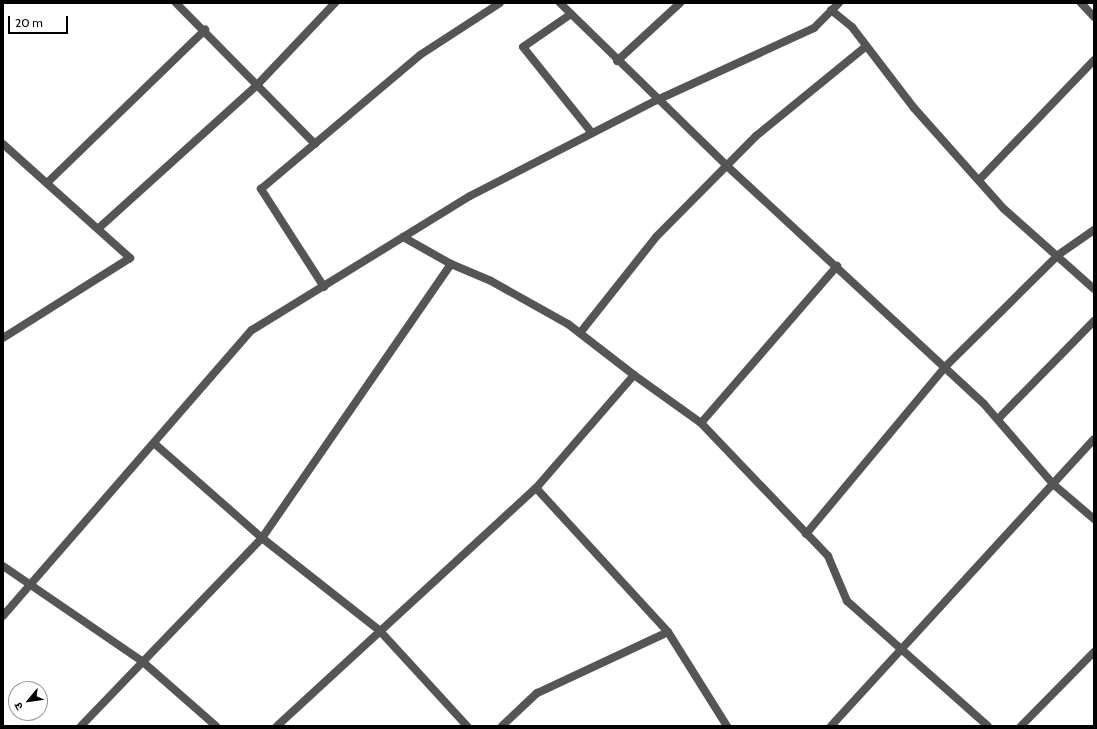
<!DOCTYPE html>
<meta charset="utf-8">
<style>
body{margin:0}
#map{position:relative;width:1097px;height:729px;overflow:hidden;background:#fff;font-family:Cabin,"Noto Sans Devanagari",sans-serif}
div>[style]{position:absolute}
.minor>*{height:8px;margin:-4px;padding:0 4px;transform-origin:4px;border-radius:4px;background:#555}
span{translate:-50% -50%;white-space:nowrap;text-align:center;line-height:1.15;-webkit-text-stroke:4px #fff;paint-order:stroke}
.frame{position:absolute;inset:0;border:4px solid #000;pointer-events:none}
.north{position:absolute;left:8px;top:681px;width:40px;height:40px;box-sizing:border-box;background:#fff;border:1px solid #999;border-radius:50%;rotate:241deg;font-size:11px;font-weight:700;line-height:16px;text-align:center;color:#000}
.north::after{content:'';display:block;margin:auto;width:14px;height:18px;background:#000;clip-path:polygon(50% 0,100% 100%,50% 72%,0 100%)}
.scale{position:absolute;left:8px;top:16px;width:60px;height:18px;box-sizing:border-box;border:2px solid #000;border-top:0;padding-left:5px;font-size:12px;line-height:14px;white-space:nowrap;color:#000;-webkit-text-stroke:3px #fff;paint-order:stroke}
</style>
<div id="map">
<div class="minor">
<div style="left:176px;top:3px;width:198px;rotate:45.4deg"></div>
<div style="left:560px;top:3px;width:233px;rotate:44.3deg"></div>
<div style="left:727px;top:166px;width:350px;rotate:42.8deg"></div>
<div style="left:984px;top:404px;width:106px;rotate:49.2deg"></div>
<div style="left:1053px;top:484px;width:54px;rotate:40.5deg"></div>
<div style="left:1081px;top:3px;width:19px;rotate:47deg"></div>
<div style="left:831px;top:10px;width:27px;rotate:39deg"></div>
<div style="left:852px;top:27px;width:102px;rotate:52.6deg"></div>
<div style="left:914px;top:108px;width:135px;rotate:48.3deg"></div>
<div style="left:1004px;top:209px;width:120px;rotate:41.6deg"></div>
<div style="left:571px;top:14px;width:58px;rotate:145.5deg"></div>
<div style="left:523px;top:47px;width:110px;rotate:51.3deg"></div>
<div style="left:617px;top:61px;width:86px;rotate:-42.6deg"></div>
<div style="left:3px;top:144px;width:171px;rotate:41.9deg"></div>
<div style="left:130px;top:258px;width:150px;rotate:147.8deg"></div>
<div style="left:979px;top:180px;width:166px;rotate:-46.2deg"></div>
<div style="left:48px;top:182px;width:219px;rotate:-44.1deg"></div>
<div style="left:100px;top:227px;width:213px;rotate:-42.1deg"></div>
<div style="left:258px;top:84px;width:112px;rotate:-46.5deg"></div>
<div style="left:451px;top:264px;width:43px;rotate:23deg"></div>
<div style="left:491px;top:281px;width:88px;rotate:29.2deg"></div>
<div style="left:568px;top:324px;width:83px;rotate:37.7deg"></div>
<div style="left:634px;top:375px;width:150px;rotate:130.9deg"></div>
<div style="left:324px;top:287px;width:117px;rotate:-122.7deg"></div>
<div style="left:261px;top:189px;width:208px;rotate:-40.1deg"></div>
<div style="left:420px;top:55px;width:95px;rotate:-33deg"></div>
<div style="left:580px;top:333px;width:122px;rotate:-51.6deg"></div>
<div style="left:656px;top:237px;width:142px;rotate:-45.3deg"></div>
<div style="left:756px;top:136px;width:141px;rotate:-39.2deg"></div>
<div style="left:634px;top:375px;width:82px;rotate:35.6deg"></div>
<div style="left:701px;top:423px;width:208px;rotate:-49.1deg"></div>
<div style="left:998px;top:419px;width:137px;rotate:-45.6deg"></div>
<div style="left:701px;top:423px;width:184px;rotate:46.3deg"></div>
<div style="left:828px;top:556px;width:49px;rotate:67.1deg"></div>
<div style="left:847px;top:601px;width:188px;rotate:41.6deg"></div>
<div style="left:155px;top:444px;width:142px;rotate:41.3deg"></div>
<div style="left:262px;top:538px;width:150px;rotate:38.2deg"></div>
<div style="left:380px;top:631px;width:129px;rotate:47.5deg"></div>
<div style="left:806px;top:534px;width:217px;rotate:-50.2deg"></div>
<div style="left:945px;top:367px;width:159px;rotate:-44.7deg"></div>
<div style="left:1058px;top:255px;width:44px;rotate:-34.8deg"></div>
<div style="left:3px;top:566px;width:170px;rotate:34.4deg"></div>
<div style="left:143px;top:662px;width:97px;rotate:41.2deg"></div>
<div style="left:3px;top:616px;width:379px;rotate:-49deg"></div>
<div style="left:252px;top:330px;width:256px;rotate:-31.6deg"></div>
<div style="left:470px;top:196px;width:210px;rotate:-27.2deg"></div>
<div style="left:657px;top:100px;width:173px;rotate:-24.6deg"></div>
<div style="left:814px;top:28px;width:35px;rotate:-45deg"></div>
<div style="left:668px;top:632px;width:111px;rotate:57.9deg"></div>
<div style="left:81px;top:726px;width:261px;rotate:-46.1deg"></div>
<div style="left:262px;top:538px;width:333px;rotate:-55.4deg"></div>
<div style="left:451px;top:264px;width:55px;rotate:-150.6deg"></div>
<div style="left:277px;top:726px;width:352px;rotate:-42.6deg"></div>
<div style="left:536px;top:488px;width:195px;rotate:47.5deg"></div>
<div style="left:668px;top:632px;width:145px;rotate:155deg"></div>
<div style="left:537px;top:693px;width:48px;rotate:136.7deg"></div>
<div style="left:831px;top:726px;width:389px;rotate:-47.5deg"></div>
<div style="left:1021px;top:726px;width:104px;rotate:-45.4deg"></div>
</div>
<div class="frame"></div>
<div class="north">उ</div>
<div class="scale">20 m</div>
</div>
